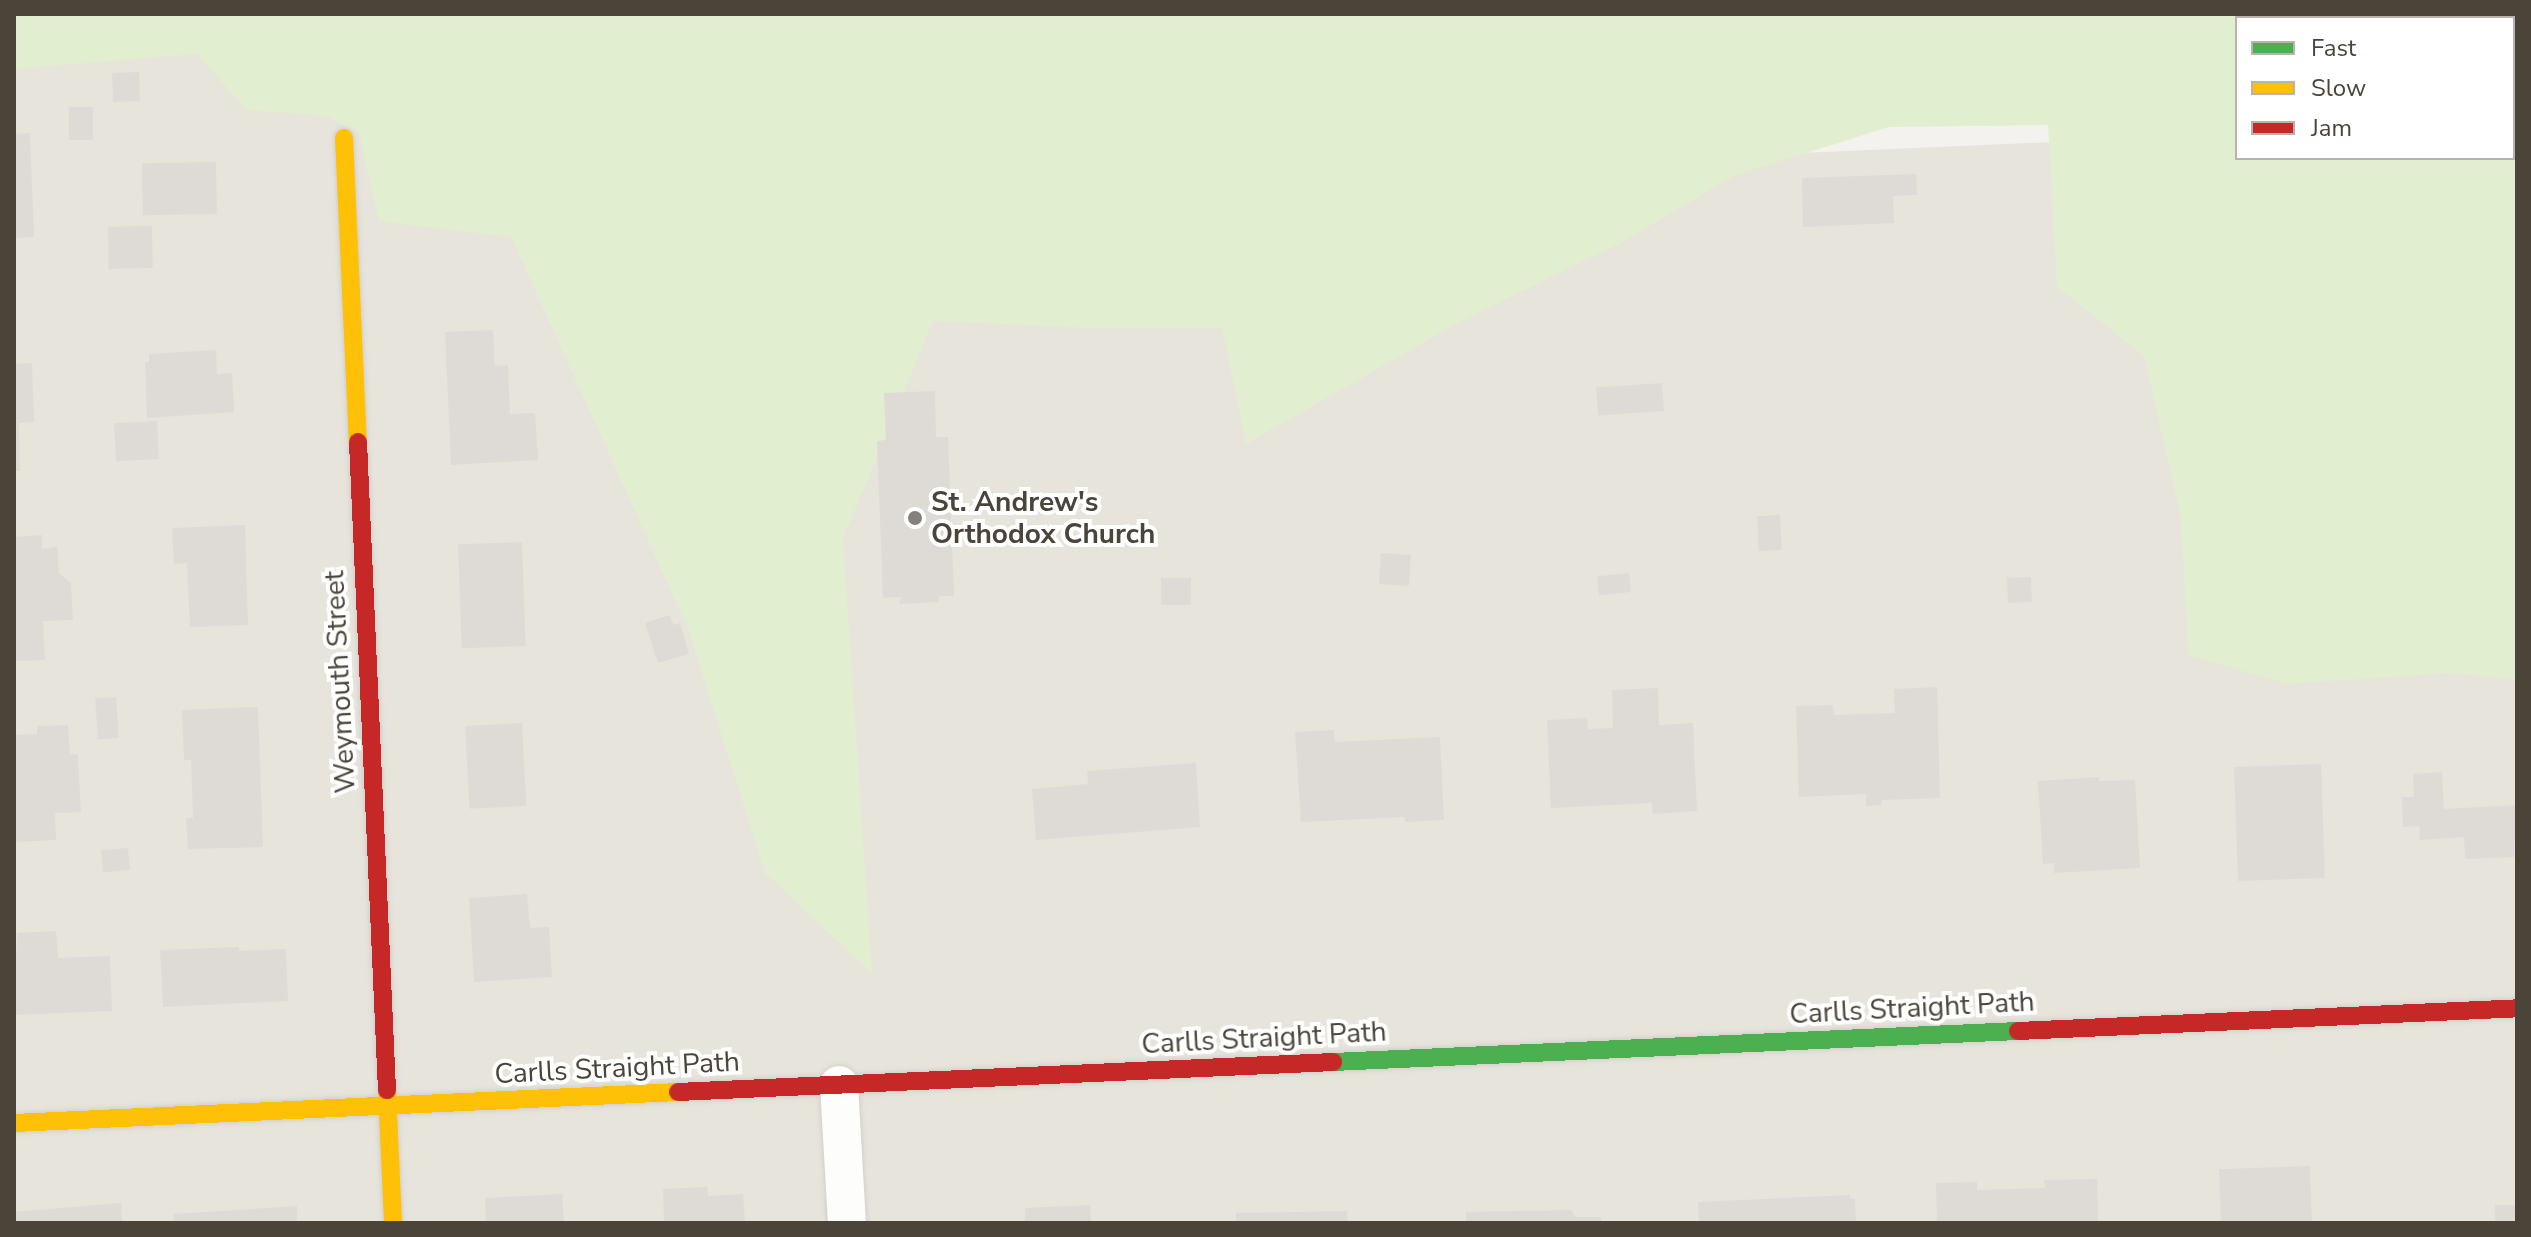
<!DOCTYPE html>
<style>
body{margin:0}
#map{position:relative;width:2531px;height:1237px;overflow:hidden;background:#f4f2ee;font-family:"Nunito Sans",sans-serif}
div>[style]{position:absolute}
.residential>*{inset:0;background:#e7e4dc}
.green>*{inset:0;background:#e1eecf}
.building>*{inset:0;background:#dedbd6;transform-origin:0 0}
.roads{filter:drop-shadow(0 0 2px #d2d0cb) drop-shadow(0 0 2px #d2d0cb)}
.street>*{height:38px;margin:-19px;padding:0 19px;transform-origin:19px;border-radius:19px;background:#fdfdfc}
.fast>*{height:18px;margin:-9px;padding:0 9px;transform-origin:9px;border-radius:9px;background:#4caf50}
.slow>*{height:18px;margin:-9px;padding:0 9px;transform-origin:9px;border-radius:9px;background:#ffc107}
.jam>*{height:18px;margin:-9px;padding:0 9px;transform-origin:9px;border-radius:9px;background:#c62828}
.dots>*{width:22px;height:22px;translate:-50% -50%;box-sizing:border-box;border:4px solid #fff;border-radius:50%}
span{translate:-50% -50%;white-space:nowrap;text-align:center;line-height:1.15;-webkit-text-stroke:8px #fff;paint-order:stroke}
.poi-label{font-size:28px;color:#4b4439;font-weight:700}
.left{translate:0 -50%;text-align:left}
.street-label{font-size:28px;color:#4b4439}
.frame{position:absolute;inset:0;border:16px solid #4b4439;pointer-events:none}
.legend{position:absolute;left:2235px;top:16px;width:280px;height:144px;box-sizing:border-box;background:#fff;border:2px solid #b7b4b0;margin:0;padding:10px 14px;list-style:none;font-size:24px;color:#4b4439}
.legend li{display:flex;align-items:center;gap:16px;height:40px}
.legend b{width:40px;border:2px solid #b7b4b0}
</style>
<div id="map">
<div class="residential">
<div style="clip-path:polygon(14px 23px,1571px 163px,2237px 134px,2237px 158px,2513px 158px,2517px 122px,2517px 1223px,14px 1223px)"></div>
</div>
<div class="green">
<div style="clip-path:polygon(evenodd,14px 14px,2517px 14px,2517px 679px,2445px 673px,2287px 684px,2188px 655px,2181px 519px,2144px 356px,2057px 287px,2048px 125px,1889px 127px,1733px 176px,1619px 244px,1463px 320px,1246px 444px,1222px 328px,1091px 328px,933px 321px,843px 539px,872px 974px,765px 873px,688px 629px,511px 237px,379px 221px,359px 133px,325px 116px,247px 110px,197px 54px,14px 69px,14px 14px,2237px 18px,2513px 18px,2513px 158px,2237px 158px,2237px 18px)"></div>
</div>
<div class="building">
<div style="left:139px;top:72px;width:29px;height:27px;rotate:88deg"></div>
<div style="left:69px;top:107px;width:24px;height:33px"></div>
<div style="clip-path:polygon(30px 133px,34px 237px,14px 238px,14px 134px)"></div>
<div style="left:216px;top:162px;width:52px;height:74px;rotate:89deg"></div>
<div style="clip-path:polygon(1916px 174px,1917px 195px,1893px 196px,1894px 223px,1803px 227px,1802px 178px)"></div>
<div style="left:152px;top:226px;width:42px;height:44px;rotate:89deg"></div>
<div style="clip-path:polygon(493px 330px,495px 366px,508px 365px,510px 414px,535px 413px,538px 460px,451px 465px,445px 332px)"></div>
<div style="clip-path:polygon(216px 350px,217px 374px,232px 373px,234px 412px,147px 418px,145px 362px,149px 362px,149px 354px)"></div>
<div style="clip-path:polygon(32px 363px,34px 422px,19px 423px,20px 471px,14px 471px,14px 364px)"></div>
<div style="left:1662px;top:383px;width:28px;height:66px;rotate:86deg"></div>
<div style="clip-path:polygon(935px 391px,936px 437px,948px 437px,954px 596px,939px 596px,939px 602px,899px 604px,901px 597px,883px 598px,877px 441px,886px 440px,884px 393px)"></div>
<div style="left:157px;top:421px;width:38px;height:43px;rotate:87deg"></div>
<div style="left:1780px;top:515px;width:35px;height:23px;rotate:87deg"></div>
<div style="clip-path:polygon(245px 525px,248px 625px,190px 627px,187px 563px,174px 564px,172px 528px)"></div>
<div style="clip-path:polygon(42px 535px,42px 549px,57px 547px,59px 573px,71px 583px,73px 620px,43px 621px,45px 660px,14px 661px,14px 537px)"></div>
<div style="left:522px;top:542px;width:104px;height:64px;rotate:88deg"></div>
<div style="left:1381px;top:553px;width:30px;height:31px;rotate:4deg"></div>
<div style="left:1629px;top:573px;width:19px;height:32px;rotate:84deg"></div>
<div style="left:2031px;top:577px;width:25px;height:24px;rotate:88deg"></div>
<div style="left:1161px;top:578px;width:30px;height:27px"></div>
<div style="clip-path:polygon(670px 615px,673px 625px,680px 623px,689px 654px,658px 663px,645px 623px)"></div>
<div style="clip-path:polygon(1937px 687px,1940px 798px,1881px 800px,1881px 805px,1866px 806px,1866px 794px,1799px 797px,1796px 706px,1833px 705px,1834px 715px,1895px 713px,1894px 689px)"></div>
<div style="clip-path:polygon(1658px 688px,1659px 725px,1693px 723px,1697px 811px,1653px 814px,1652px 803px,1551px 808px,1547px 720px,1587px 718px,1588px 729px,1613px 728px,1612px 690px)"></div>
<div style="left:116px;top:697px;width:41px;height:21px;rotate:86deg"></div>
<div style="clip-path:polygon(258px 707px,263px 847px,188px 849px,186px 818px,193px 818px,191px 760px,184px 760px,182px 710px)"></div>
<div style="left:522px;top:723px;width:83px;height:57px;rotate:87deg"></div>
<div style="clip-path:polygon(68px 725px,70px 755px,78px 754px,81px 812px,55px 813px,56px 840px,14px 842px,14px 735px,37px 734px,37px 726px)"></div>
<div style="clip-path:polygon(1334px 730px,1335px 742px,1440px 737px,1444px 820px,1405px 822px,1405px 817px,1301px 822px,1295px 732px)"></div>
<div style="clip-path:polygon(1196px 763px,1200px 827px,1036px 840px,1032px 789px,1088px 784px,1087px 771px)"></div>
<div style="left:2321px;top:764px;width:114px;height:87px;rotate:88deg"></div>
<div style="clip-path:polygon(2442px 772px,2444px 809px,2517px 805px,2514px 857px,2465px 859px,2464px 837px,2420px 840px,2419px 826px,2403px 827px,2402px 797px,2414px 797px,2413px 774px)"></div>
<div style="clip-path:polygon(2099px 777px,2099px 781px,2135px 780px,2140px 868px,2054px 873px,2054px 863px,2043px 864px,2038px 781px)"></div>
<div style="left:128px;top:848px;width:22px;height:27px;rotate:85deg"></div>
<div style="clip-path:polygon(527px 894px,530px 928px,549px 927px,552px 977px,474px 982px,469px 898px)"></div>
<div style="clip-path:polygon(56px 931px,58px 958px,110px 956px,112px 1011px,14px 1015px,17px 933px)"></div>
<div style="clip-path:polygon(239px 947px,239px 951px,286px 949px,288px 1001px,163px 1007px,160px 950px)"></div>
<div style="left:2310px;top:1166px;width:57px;height:91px;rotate:88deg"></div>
<div style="clip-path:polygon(2097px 1179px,2098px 1223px,1937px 1223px,1936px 1183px,1977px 1182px,1977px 1190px,2045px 1188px,2044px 1180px)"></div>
<div style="clip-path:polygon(707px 1187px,708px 1196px,743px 1194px,745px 1223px,664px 1223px,663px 1189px)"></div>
<div style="clip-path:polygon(562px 1194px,564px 1223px,486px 1223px,485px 1198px)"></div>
<div style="clip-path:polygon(1850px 1195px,1850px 1199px,1855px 1199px,1856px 1223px,1699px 1223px,1698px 1202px)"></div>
<div style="clip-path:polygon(121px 1203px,122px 1223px,14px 1223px,14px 1212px)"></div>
<div style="clip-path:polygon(1090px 1205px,1091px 1223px,1025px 1223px,1025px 1208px)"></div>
<div style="left:2517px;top:1205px;width:18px;height:22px;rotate:90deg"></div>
<div style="clip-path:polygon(297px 1206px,297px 1223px,174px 1223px,173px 1214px)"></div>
<div style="clip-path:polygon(1571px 1210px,1575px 1217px,1601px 1217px,1602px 1223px,1466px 1223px,1466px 1212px)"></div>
<div style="clip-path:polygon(1347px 1211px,1348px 1223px,1236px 1223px,1236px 1213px)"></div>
</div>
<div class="roads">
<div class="street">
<div style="left:839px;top:1085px;width:138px;rotate:86.7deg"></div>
</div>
<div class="fast">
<div style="left:1333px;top:1062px;width:686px;rotate:-2.59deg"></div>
</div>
<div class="slow">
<div style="left:344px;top:138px;width:304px;rotate:87.4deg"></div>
<div style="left:387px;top:1090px;width:133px;rotate:87.4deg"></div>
<div style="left:14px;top:1123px;width:665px;rotate:-2.67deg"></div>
</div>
<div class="jam">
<div style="left:358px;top:442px;width:649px;rotate:87.44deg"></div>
<div style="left:2018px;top:1031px;width:500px;rotate:-2.6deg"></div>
<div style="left:678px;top:1092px;width:656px;rotate:-2.62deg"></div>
</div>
</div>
<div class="dots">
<div style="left:915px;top:518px;background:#868178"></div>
</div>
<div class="poi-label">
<span class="left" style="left:931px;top:518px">St. Andrew's<br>Orthodox Church</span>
</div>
<div class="street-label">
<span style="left:340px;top:682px;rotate:-93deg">Weymouth Street</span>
<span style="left:1912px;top:1008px;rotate:-3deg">Carlls Straight Path</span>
<span style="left:1264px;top:1038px;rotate:-3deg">Carlls Straight Path</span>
<span style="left:617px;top:1068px;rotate:-3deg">Carlls Straight Path</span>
</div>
<div class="frame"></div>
<ul class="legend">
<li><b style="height:10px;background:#4caf50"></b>Fast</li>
<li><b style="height:10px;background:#ffc107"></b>Slow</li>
<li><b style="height:10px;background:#c62828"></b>Jam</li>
</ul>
</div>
